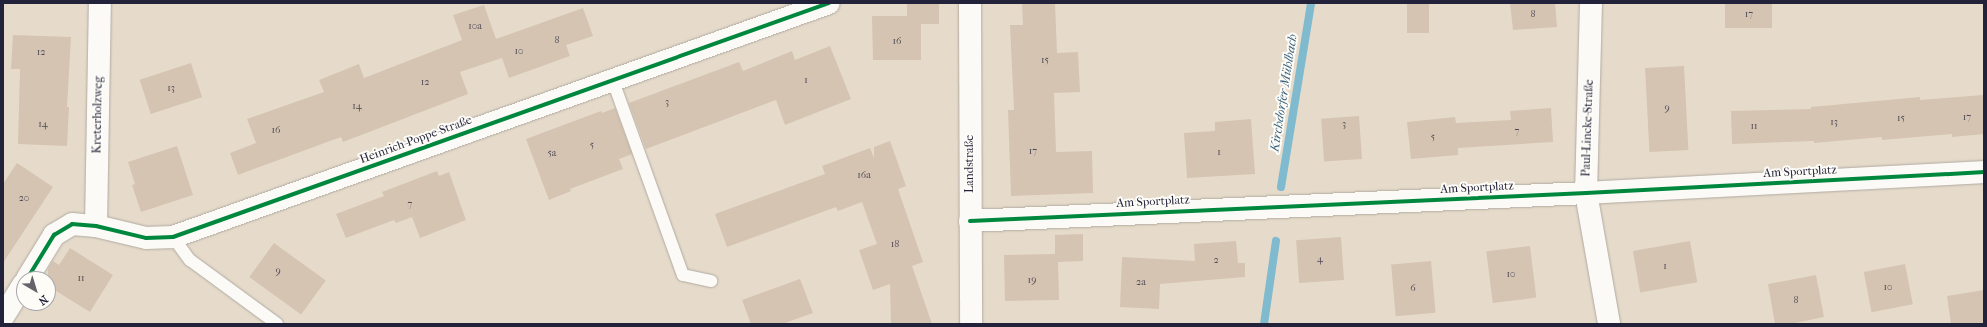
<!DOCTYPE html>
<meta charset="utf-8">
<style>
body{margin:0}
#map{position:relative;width:1987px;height:327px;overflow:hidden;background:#e6dbca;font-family:"IM FELL French Canon",serif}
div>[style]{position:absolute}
.stream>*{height:8px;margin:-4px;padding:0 4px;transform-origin:4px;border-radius:4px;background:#7fbacf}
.building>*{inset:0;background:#d5c4b1;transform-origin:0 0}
.roads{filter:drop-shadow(0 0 1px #b1aaa2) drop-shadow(0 0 1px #b1aaa2)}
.service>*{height:12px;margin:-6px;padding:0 6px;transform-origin:6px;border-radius:6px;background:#fbfaf7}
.minor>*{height:22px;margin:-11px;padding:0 11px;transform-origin:11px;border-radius:11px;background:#fbfaf7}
.tertiary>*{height:22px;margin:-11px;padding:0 11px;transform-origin:11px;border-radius:11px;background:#fbfaf7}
.cycleway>*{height:4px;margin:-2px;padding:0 2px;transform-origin:2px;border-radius:2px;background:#00873e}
span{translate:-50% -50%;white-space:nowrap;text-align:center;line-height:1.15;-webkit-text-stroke:4px #fdfcf7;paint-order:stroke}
.number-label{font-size:10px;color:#4f4a58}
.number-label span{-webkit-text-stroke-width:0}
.street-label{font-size:12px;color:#22223b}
.water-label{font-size:13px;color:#38607e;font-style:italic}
.frame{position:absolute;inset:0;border:4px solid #22223b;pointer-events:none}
.north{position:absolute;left:16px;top:271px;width:40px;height:40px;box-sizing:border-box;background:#fdfcf7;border:1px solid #a5a5ac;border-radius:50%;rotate:142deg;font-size:11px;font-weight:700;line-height:16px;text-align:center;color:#22223b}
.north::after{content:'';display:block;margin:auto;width:14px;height:18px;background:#67636d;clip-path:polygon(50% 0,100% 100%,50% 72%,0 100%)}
</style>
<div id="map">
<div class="stream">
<div style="left:1281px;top:187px;width:186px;rotate:-80.7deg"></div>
<div style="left:1264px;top:324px;width:84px;rotate:-81.8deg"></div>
</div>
<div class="building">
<div style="clip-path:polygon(907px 3px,939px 3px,939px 24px,921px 24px,921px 60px,873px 60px,872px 16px,907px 16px)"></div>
<div style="clip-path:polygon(1022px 3px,1055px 3px,1057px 53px,1078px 52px,1080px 92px,1054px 93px,1056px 152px,1092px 151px,1093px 193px,1011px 196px,1008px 110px,1014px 110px,1010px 25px,1023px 25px)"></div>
<div style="left:1407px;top:3px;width:22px;height:30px"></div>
<div style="clip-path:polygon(1510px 3px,1555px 3px,1557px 27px,1513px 30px)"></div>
<div style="left:1725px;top:3px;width:47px;height:25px"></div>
<div style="clip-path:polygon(484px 5px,496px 39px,583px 8px,593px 36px,566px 45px,570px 56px,509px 78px,502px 58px,460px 72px,468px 94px,343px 142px,341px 137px,238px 175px,230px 153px,256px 143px,247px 119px,324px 92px,319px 80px,359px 64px,364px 78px,462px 40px,453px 15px)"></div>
<div style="clip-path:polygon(13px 35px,71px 37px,67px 107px,69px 107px,67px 146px,18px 144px,20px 69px,11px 69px)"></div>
<div style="clip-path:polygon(830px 46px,851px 99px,785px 125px,776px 100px,646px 149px,629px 103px,739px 62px,743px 71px,792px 51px,795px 60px)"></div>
<div style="left:191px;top:63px;width:36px;height:54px;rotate:72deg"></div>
<div style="left:1684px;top:66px;width:84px;height:39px;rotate:87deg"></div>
<div style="clip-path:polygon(1983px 95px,1984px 134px,1952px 137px,1952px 134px,1882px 140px,1882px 137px,1814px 143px,1814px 141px,1732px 144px,1731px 111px,1811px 109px,1811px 107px,1920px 97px,1920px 100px)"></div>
<div style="clip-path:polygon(615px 108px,632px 154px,619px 159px,623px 169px,570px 189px,571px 191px,549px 200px,526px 139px,601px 111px,602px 113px)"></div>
<div style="clip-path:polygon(1551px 108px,1553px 142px,1458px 148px,1458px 155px,1411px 159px,1407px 122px,1455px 117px,1456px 123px,1511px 120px,1510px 111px)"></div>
<div style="left:1359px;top:116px;width:43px;height:38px;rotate:86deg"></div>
<div style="clip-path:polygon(1251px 119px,1255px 174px,1187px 178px,1184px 133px,1215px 131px,1215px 122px)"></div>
<div style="clip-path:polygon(890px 141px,906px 186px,898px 189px,923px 262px,912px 266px,932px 324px,891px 324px,890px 284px,873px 290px,859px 250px,877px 244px,862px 202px,838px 211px,836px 207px,727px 247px,715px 214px,825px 174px,822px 166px,870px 148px,874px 158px,874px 147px)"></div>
<div style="clip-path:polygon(177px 146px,193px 195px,141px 212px,132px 185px,135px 184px,128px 162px)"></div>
<div style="clip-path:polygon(17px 163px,53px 187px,3px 263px,3px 184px)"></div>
<div style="clip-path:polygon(437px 171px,439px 176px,449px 172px,466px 220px,420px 238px,412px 217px,396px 223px,394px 220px,346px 238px,336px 214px,384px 196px,382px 192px)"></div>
<div style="clip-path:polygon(1083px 234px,1083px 261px,1058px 262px,1059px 300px,1005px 301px,1004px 255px,1055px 254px,1055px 235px)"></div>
<div style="left:1341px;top:237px;width:43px;height:45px;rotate:86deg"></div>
<div style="clip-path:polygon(1236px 241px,1238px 263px,1245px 263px,1245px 277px,1160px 284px,1159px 309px,1120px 307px,1122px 257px,1195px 261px,1194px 244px)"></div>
<div style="left:1690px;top:241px;width:42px;height:58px;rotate:80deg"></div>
<div style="left:274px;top:243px;width:64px;height:42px;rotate:36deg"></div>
<div style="left:1530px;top:246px;width:52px;height:44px;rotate:83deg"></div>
<div style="clip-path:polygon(70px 248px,113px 275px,90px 312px,48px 286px,48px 269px,53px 261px,59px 265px)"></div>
<div style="left:1431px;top:261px;width:52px;height:40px;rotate:85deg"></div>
<div style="left:1905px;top:264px;width:41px;height:42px;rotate:79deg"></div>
<div style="clip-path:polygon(1816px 275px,1824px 317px,1790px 324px,1775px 324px,1768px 284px)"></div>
<div style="clip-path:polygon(800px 279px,813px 313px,782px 324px,751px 324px,742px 300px)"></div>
<div style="clip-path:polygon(1984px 290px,1984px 324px,1951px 324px,1947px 296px)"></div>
</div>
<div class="roads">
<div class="service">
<div style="left:613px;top:81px;width:206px;rotate:70.2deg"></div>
<div style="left:683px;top:275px;width:29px;rotate:12deg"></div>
<div style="left:173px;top:237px;width:29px;rotate:54deg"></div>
<div style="left:190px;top:260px;width:108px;rotate:36.3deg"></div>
</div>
<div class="minor">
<div style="left:1591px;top:3px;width:190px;rotate:91.5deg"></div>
<div style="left:1586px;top:193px;width:133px;rotate:80deg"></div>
<div style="left:970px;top:221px;width:617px;rotate:-2.6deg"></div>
<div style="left:1586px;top:193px;width:399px;rotate:-3deg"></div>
<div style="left:96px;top:226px;width:223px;rotate:-89deg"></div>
<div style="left:27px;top:279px;width:52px;rotate:-58.5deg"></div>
<div style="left:54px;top:235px;width:21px;rotate:-31deg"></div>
<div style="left:72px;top:224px;width:24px;rotate:5deg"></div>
<div style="left:96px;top:226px;width:51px;rotate:13.5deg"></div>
<div style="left:146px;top:238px;width:27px;rotate:-2deg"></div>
<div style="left:173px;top:237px;width:696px;rotate:-19.63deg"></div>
<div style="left:3px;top:317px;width:39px;rotate:-58deg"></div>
</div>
<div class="tertiary">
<div style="left:970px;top:3px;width:321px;rotate:89.8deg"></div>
</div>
</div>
<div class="cycleway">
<div style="left:970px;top:221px;width:617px;rotate:-2.6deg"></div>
<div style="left:1586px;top:193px;width:399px;rotate:-3deg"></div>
<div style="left:27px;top:279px;width:52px;rotate:-58.5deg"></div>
<div style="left:54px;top:235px;width:21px;rotate:-31deg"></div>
<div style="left:72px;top:224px;width:24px;rotate:5deg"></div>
<div style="left:96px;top:226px;width:51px;rotate:13.5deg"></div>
<div style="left:146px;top:238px;width:27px;rotate:-2deg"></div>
<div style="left:173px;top:237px;width:696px;rotate:-19.63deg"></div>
</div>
<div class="number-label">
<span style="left:1533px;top:15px">8</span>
<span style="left:1749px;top:15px">17</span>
<span style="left:475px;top:27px">10a</span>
<span style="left:557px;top:41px">8</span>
<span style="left:897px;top:42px">16</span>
<span style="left:519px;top:52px">10</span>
<span style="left:41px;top:53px">12</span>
<span style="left:1045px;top:61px">15</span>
<span style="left:806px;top:81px">1</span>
<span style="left:425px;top:83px">12</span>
<span style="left:171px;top:89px">13</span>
<span style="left:667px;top:103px">3</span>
<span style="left:357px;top:107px">14</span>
<span style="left:1667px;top:109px">9</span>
<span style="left:1967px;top:118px">17</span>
<span style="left:1901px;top:119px">15</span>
<span style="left:1834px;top:123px">13</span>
<span style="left:43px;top:125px">14</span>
<span style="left:1344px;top:125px">3</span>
<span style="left:1754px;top:127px">11</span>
<span style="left:276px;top:131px">16</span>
<span style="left:1517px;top:132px">7</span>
<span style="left:1433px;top:138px">5</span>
<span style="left:592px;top:146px">5</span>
<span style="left:1033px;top:152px">17</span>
<span style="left:1219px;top:153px">1</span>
<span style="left:552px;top:154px">5a</span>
<span style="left:864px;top:176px">16a</span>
<span style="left:24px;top:199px">20</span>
<span style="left:410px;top:205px">7</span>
<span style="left:895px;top:245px">18</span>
<span style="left:1320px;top:260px">4</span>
<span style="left:1216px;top:261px">2</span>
<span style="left:1665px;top:267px">1</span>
<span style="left:278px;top:272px">9</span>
<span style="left:1511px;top:275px">10</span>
<span style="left:81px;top:279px">11</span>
<span style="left:1032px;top:281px">19</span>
<span style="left:1141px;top:283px">2a</span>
<span style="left:1888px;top:288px">10</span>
<span style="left:1413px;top:289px">6</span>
<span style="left:1796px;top:301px">8</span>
</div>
<div class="street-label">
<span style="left:98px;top:115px;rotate:-89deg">Kreterholzweg</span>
<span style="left:1588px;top:128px;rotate:-88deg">Paul-Lincke-Straße</span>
<span style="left:416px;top:140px;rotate:-20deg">Heinrich-Poppe-Straße</span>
<span style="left:970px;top:164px;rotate:-90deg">Landstraße</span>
<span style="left:1800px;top:172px;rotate:-3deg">Am Sportplatz</span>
<span style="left:1477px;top:188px;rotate:-3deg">Am Sportplatz</span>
<span style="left:1153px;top:202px;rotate:-3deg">Am Sportplatz</span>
</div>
<div class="water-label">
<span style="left:1284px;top:93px;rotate:-81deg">Kirchdorfer Mühlbach</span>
</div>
<div class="frame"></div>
<div class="north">N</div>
</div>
